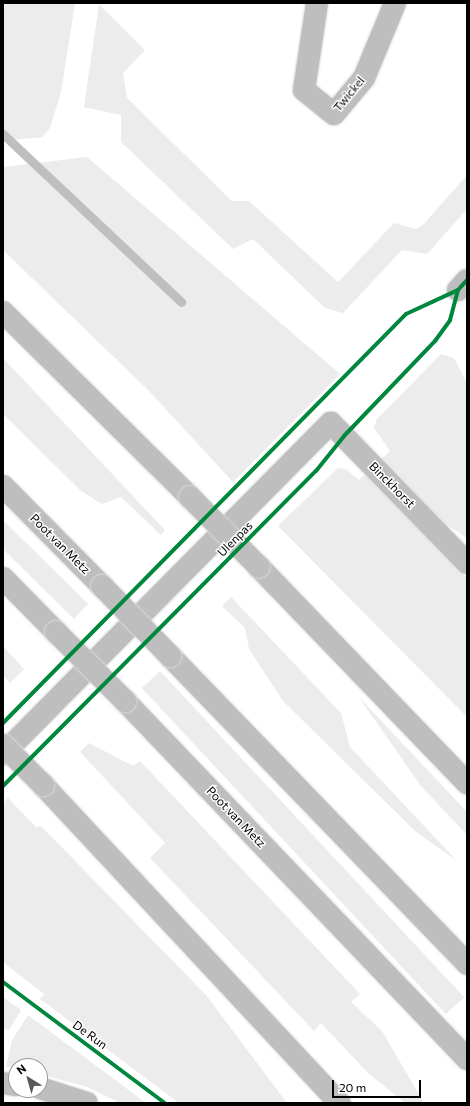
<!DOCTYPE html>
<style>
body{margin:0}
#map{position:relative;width:470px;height:1106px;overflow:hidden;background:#fff;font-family:Commissioner,sans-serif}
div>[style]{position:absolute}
.green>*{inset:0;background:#ececec;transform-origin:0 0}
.stream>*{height:9px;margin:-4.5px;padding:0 4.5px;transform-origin:4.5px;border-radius:4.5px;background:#bfbfbf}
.roads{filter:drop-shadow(0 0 1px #dbdbdb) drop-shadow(0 0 1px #dbdbdb)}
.minor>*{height:22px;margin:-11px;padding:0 11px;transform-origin:11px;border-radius:11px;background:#bebebe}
.tertiary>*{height:22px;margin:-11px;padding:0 11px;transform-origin:11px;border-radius:11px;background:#bebebe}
.trunk>*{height:22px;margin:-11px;padding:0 11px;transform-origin:11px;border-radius:11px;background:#bebebe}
.motorway>*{height:22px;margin:-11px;padding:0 11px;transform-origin:11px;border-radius:11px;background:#bebebe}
.bridges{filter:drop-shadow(0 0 1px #dbdbdb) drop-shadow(0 0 1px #dbdbdb)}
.trunk-bridge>*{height:22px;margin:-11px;padding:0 11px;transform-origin:11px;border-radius:11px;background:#bebebe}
.motorway-bridge>*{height:22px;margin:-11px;padding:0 11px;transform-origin:11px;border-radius:11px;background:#bebebe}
.cycleway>*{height:4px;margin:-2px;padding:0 2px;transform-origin:2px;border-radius:2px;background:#00873e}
span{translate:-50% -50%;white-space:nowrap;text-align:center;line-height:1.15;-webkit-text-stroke:3px #fff;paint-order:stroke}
.street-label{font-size:12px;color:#000}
.frame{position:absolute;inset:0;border:4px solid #000;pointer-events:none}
.north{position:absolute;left:8px;top:1058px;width:40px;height:40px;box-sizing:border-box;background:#fff;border:1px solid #999;border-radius:50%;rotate:323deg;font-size:11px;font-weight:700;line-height:16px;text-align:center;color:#000}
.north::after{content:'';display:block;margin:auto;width:14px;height:18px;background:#595959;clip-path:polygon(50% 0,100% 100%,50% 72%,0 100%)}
.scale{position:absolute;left:332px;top:1080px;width:89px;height:18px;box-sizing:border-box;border:2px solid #000;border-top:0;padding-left:5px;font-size:12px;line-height:14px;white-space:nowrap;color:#000;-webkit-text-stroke:3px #fff;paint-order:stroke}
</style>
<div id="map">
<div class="green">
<div style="clip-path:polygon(3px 3px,75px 3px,61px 92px,50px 128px,42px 137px,3px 141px)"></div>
<div style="clip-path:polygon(99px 4px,145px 50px,123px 73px,127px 98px,232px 201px,249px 201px,338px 282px,394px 223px,416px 229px,423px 225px,467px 175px,467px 209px,427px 254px,402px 250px,343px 313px,325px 308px,253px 239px,233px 249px,121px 142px,121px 115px,84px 107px)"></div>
<div style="clip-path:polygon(87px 157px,340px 374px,233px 482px,149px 391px,3px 250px,3px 167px)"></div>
<div style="clip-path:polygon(441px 354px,454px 358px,467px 383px,467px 538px,432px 515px,396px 474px,379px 461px,390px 451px,374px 428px,377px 419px)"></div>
<div style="clip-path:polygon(3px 358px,165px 530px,161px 535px,121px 497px,102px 504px,80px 490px,3px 414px)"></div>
<div style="clip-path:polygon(338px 468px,346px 469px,359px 480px,366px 473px,467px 578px,467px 717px,278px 526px)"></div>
<div style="clip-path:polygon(3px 520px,88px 604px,74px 619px,3px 549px)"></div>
<div style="clip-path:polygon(231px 597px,341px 713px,350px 747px,457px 861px,415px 831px,283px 701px,249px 649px,245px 628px,222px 606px)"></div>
<div style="clip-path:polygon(3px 646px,24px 669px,10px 683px,3px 676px)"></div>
<div style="left:160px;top:671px;width:446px;height:25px;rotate:47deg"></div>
<div style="clip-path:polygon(358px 696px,467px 812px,467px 835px,421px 786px)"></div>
<div style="clip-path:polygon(89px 743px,133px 766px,140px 761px,360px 994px,351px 1002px,382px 1031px,424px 1103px,405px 1103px,369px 1074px,321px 1023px,314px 1031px,150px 858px,165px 843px,80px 752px)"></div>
<div style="clip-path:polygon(8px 798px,37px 828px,40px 825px,206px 995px,287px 1103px,179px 1103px,40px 999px,44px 994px,3px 962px,3px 803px)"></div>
<div style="clip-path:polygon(3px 997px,21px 1010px,9px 1030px,3px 1029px)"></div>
<div style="clip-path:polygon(28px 1015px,146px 1103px,120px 1103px,87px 1087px,40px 1074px,40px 1066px,6px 1067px,12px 1040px)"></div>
</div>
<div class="stream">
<div style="left:3px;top:134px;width:245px;rotate:43.3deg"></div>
</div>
<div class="roads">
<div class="minor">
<div style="left:317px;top:3px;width:88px;rotate:98.5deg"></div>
<div style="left:304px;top:90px;width:38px;rotate:39deg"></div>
<div style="left:334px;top:114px;width:47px;rotate:-50.2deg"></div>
<div style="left:364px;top:78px;width:81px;rotate:-67.5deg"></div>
<div style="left:458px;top:290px;width:13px;rotate:-48deg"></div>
<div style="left:3px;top:754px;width:466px;rotate:-45.3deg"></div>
<div style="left:331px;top:423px;width:195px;rotate:45.8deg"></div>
</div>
<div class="tertiary">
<div style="left:3px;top:1083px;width:13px;rotate:9deg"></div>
<div style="left:40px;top:1088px;width:49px;rotate:17.7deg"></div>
</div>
<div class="trunk">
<div style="left:3px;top:312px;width:263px;rotate:44.7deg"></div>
<div style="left:259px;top:567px;width:300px;rotate:46.1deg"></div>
<div style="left:43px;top:785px;width:435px;rotate:47deg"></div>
</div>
<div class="motorway">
<div style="left:3px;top:486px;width:141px;rotate:45.3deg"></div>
<div style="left:3px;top:578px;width:76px;rotate:45.5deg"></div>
<div style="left:170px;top:656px;width:428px;rotate:46deg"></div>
<div style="left:125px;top:701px;width:495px;rotate:46.3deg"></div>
</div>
</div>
<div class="bridges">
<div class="trunk-bridge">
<div style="left:190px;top:497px;width:98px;rotate:45.4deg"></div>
<div style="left:3px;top:745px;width:57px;rotate:45deg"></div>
</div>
<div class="motorway-bridge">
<div style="left:102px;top:586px;width:98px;rotate:45.8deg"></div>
<div style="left:56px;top:632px;width:98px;rotate:45deg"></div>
</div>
</div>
<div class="cycleway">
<div style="left:3px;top:723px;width:574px;rotate:-45.42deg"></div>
<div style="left:406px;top:314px;width:57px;rotate:-24.8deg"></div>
<div style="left:3px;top:786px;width:444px;rotate:-45.2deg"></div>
<div style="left:316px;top:471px;width:45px;rotate:-51.3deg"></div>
<div style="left:344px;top:436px;width:132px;rotate:-46.2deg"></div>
<div style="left:435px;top:341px;width:26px;rotate:-54deg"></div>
<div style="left:450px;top:320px;width:31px;rotate:-75deg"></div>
<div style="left:458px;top:290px;width:13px;rotate:-48deg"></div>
<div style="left:3px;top:982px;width:202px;rotate:36.8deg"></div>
</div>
<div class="street-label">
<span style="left:349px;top:94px;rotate:-50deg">Twickel</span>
<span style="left:392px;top:485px;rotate:45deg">Binckhorst</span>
<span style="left:235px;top:539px;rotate:-45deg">Ulenpas</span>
<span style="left:60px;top:544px;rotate:45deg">Poot van Metz</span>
<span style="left:236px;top:817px;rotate:46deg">Poot van Metz</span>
<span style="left:90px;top:1035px;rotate:36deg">De Run</span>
</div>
<div class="frame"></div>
<div class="north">N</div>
<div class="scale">20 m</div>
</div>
